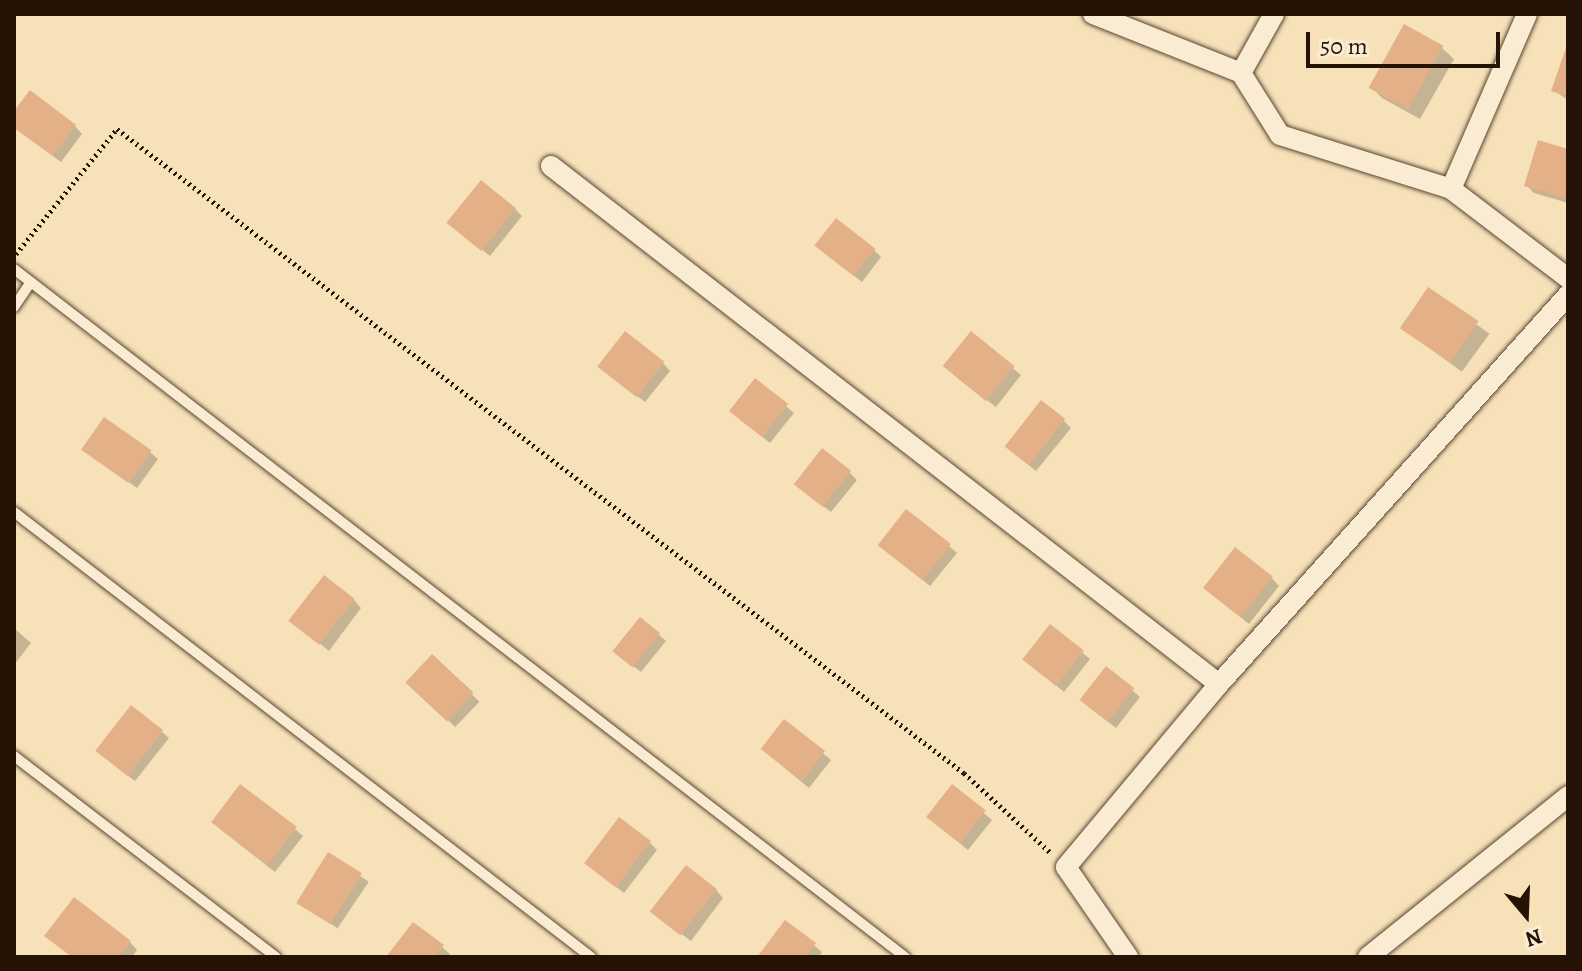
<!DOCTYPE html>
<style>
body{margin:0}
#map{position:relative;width:1582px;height:971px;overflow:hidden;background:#f7e1b9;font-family:Alegreya,serif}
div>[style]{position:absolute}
.shadow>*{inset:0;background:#0003;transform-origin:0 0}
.building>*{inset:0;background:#e3b088;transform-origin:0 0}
.path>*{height:5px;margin-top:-2.5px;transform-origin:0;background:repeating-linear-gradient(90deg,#251306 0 2px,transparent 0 6px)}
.roads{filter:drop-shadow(0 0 2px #5a4633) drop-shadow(0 0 2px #5a4633)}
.lane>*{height:10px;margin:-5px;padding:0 5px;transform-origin:5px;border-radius:5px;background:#faecd2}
.street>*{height:20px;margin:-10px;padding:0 10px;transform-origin:10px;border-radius:10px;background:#faecd2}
span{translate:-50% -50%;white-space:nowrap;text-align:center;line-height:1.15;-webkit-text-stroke:7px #faecd2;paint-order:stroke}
.frame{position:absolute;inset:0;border:16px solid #251306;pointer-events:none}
.north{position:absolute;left:1486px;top:875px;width:80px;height:80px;-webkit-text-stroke:6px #faecd2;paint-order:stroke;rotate:161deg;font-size:22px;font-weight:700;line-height:32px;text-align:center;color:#251306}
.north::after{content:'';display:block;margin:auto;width:28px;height:36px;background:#251306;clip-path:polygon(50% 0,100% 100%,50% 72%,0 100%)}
.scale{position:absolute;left:1306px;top:32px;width:194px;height:36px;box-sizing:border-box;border:4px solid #251306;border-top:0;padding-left:10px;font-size:24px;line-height:28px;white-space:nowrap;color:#251306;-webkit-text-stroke:6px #faecd2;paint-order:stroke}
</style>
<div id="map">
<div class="shadow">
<div style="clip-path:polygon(1405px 27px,1442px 48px,1454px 59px,1420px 119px,1382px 98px,1371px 87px)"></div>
<div style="clip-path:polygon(1568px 48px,1568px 100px,1553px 90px)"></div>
<div style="clip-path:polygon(14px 114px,75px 126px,82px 134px,61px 162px,14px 127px)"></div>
<div style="clip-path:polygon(1568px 151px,1568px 203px,1534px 193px,1526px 185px)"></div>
<div style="clip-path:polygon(515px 209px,522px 216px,490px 256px,457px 230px)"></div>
<div style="clip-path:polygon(874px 250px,881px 257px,862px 282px,824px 252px)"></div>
<div style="left:1428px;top:289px;width:76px;height:47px;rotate:36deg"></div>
<div style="clip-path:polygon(971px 334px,1021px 375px,996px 407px,953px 374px)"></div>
<div style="clip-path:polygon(663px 363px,670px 371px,645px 402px,607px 373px)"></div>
<div style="clip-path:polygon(756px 381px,794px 413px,770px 443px,739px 419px)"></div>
<div style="clip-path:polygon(1063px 420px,1071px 428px,1036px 471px,1014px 453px)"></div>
<div style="clip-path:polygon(84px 450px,150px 452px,158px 459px,137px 488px)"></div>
<div style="clip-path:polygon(849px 472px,857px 480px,831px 512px,803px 491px)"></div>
<div style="clip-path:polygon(949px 546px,957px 553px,930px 586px,888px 552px)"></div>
<div style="clip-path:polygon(1272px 578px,1279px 586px,1249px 624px,1213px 595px)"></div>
<div style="clip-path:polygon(354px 600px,361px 608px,329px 651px,292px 621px)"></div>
<div style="clip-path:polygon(1050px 626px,1090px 659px,1064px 692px,1032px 666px)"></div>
<div style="clip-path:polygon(14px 628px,31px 643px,14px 665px)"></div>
<div style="clip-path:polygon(658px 634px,666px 641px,641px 672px,622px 658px)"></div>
<div style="left:432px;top:656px;width:66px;height:35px;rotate:44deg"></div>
<div style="clip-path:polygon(1106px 668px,1140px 697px,1116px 728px,1089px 707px)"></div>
<div style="clip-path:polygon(784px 722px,831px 760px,809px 788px,770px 756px)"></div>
<div style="clip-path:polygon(161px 731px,169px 738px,135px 781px,105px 758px)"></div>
<div style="clip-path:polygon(952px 787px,992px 820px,968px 850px,936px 824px)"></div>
<div style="clip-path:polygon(220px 829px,295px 829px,303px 836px,275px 872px)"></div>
<div style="clip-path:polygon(649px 842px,657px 850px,624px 893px,595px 871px)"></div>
<div style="left:329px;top:855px;width:48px;height:56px;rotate:34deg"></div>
<div style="clip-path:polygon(716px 890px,723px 898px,691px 941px,661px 919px)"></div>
<div style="clip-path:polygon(785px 922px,822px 952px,819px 957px,759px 957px)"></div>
<div style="clip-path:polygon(130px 942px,137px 950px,132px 957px,73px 957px)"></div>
<div style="clip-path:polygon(442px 947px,450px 954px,448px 957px,389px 957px)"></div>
</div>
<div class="building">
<div style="left:1404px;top:24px;width:45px;height:73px;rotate:29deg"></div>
<div style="clip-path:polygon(1568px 42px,1568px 97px,1551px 91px)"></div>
<div style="clip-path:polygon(30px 90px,76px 125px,53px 156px,14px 128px,14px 111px)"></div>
<div style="clip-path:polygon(1538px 140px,1568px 149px,1568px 199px,1524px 186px)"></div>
<div style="left:481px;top:180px;width:45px;height:55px;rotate:39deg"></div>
<div style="left:836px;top:218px;width:50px;height:35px;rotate:38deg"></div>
<div style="left:1428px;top:287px;width:61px;height:50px;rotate:34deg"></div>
<div style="left:625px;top:331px;width:50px;height:45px;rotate:38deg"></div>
<div style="left:971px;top:331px;width:56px;height:45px;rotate:39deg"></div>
<div style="left:755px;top:378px;width:42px;height:42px;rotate:38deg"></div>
<div style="left:1041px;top:400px;width:31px;height:59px;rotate:38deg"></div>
<div style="left:104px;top:417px;width:58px;height:40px;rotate:35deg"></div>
<div style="left:822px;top:448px;width:37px;height:46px;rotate:38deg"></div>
<div style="left:906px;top:509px;width:57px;height:46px;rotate:38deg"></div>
<div style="left:1235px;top:547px;width:48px;height:52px;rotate:38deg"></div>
<div style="left:324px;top:575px;width:39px;height:58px;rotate:38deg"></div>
<div style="left:640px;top:617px;width:26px;height:44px;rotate:39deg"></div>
<div style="left:1050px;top:624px;width:43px;height:45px;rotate:38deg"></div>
<div style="left:432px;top:654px;width:57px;height:39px;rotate:43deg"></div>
<div style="left:1106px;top:666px;width:36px;height:43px;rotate:38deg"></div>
<div style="left:131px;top:705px;width:41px;height:58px;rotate:38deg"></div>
<div style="left:784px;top:719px;width:52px;height:38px;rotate:38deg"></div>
<div style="left:240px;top:784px;width:71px;height:48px;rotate:37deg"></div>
<div style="left:952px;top:784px;width:43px;height:42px;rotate:38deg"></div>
<div style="left:619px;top:817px;width:40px;height:58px;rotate:37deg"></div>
<div style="left:328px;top:852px;width:40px;height:60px;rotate:32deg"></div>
<div style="left:686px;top:865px;width:39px;height:59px;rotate:38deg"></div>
<div style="clip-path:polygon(74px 897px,131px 941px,119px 957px,72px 957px,44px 936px)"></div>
<div style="clip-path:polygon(785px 920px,816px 943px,806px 957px,757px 957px)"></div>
<div style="clip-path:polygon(413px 922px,444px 945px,435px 957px,386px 957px)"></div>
</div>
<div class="path">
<div style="left:16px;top:254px;width:161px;rotate:-51.1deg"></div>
<div style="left:117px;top:129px;width:1064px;rotate:37.25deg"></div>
<div style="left:964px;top:773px;width:118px;rotate:42.6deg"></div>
</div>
<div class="roads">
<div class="lane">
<div style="left:14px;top:269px;width:1126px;rotate:37.67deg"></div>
<div style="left:14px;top:307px;width:30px;rotate:-56deg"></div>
<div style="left:14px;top:512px;width:729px;rotate:37.64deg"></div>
<div style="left:14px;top:756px;width:330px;rotate:37.5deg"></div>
</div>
<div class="street">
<div style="left:1093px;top:14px;width:159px;rotate:21.7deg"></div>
<div style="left:1274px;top:14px;width:68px;rotate:119.2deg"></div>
<div style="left:1241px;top:73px;width:73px;rotate:57.8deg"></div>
<div style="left:1280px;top:135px;width:179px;rotate:17.5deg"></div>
<div style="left:1451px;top:189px;width:147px;rotate:37.3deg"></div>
<div style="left:551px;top:166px;width:845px;rotate:37.79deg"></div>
<div style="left:1451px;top:189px;width:191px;rotate:-66.5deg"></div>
<div style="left:1128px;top:957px;width:109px;rotate:-124.6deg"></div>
<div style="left:1066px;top:867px;width:239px;rotate:-50.1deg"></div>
<div style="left:1219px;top:684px;width:523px;rotate:-48.1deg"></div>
<div style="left:1368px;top:957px;width:257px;rotate:-38.8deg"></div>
</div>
</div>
<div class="frame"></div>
<div class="north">N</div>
<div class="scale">50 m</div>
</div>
